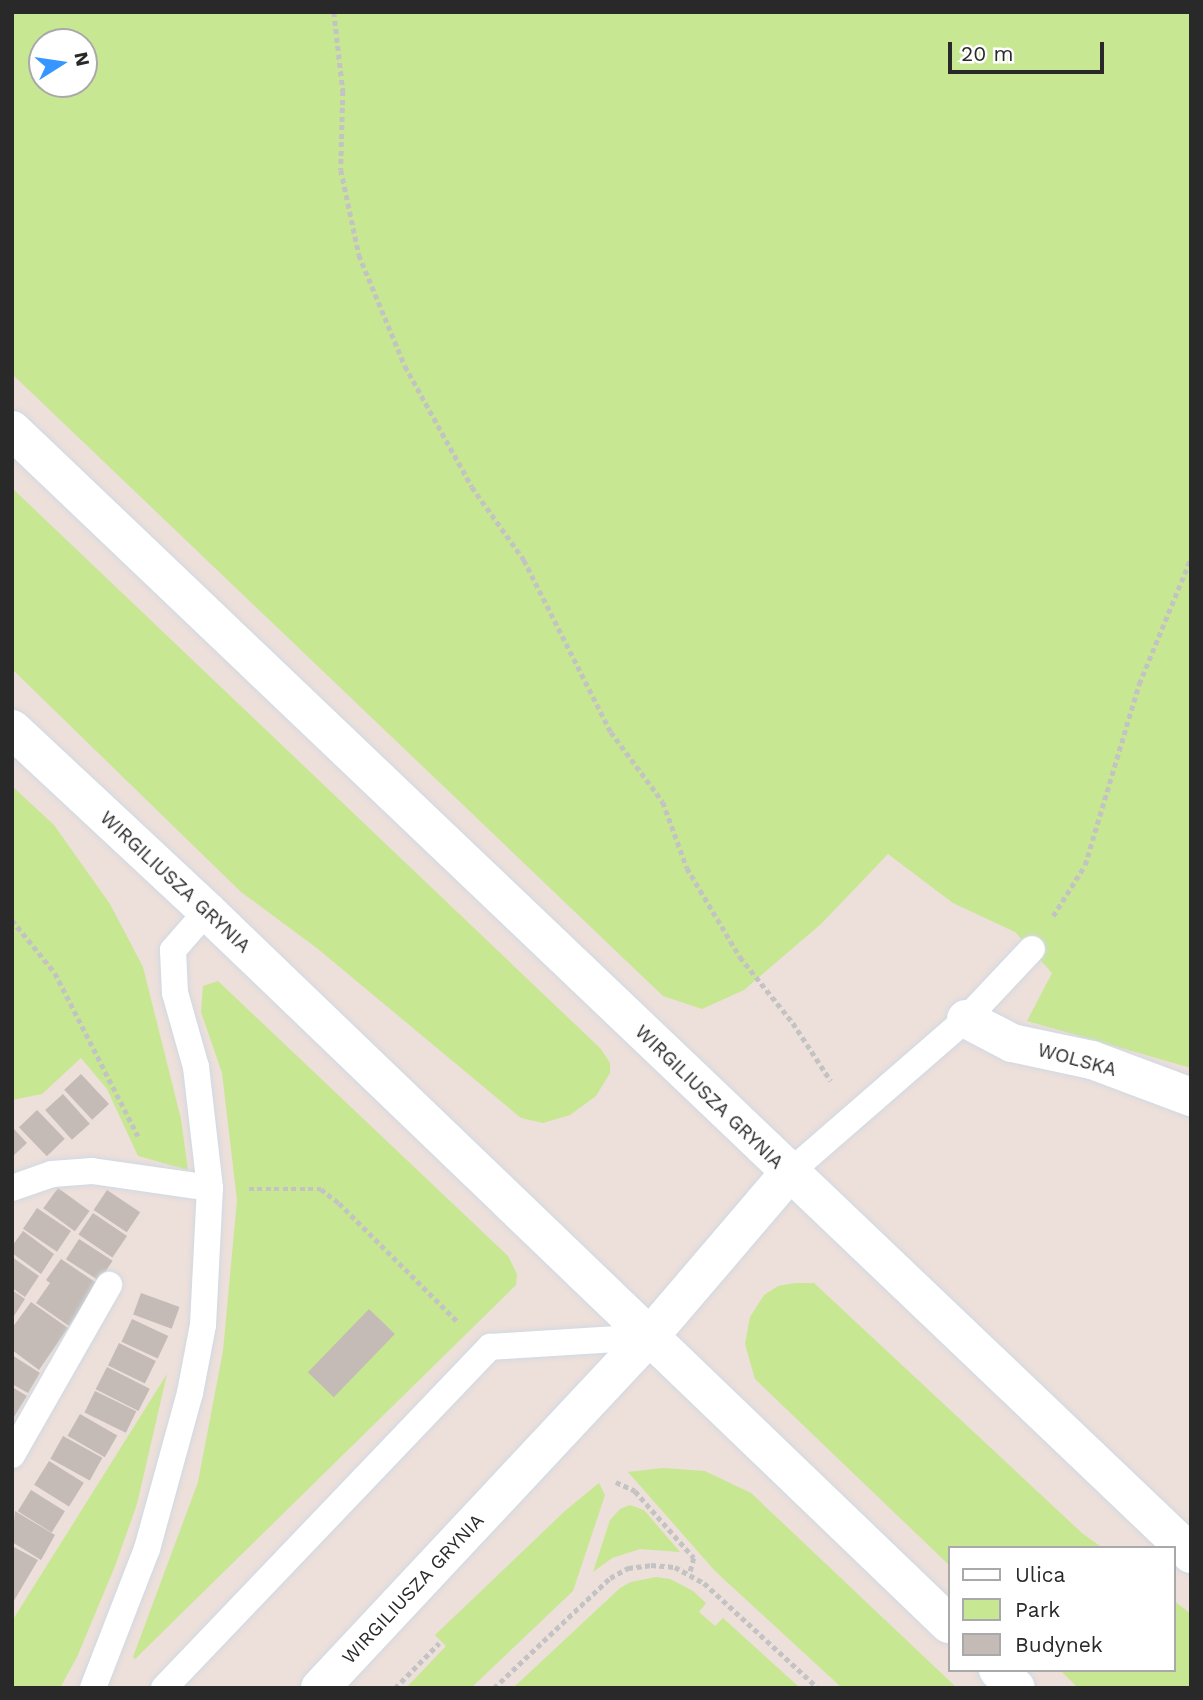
<!DOCTYPE html>
<style>
body{margin:0}
#map{position:relative;width:1203px;height:1700px;overflow:hidden;background:#eddfda;font-family:"Work Sans",sans-serif}
div>[style]{position:absolute}
.green>*{inset:0;background:#c8e792}
.building>*{inset:0;background:#c4bbb6;transform-origin:0 0}
.path>*{height:4.5px;margin-top:-2.25px;transform-origin:0;background:repeating-linear-gradient(90deg,#c3c3c3 0 5px,transparent 0 8.5px)}
.roads{filter:drop-shadow(0 0 2px #cfd9e3) drop-shadow(0 0 2px #cfd9e3)}
.lane>*{height:26px;margin:-13px;padding:0 13px;transform-origin:13px;border-radius:13px;background:#fff}
.street>*{height:38px;margin:-19px;padding:0 19px;transform-origin:19px;border-radius:19px;background:#fff}
span{translate:-50% -50%;white-space:nowrap;text-align:center;line-height:1.15;-webkit-text-stroke:6px #fff;paint-order:stroke}
.street-label{font-size:19px;color:#292929}
.frame{position:absolute;inset:0;border:14px solid #292929;pointer-events:none}
.legend{position:absolute;left:948px;top:1546px;width:228px;height:126px;box-sizing:border-box;background:#fff;border:2px solid #a9a9a9;margin:0;padding:9px 12px;list-style:none;font-size:21px;color:#292929}
.legend li{display:flex;align-items:center;gap:14px;height:35px}
.legend b{width:35px;border:2px solid #a9a9a9}
.north{position:absolute;left:28px;top:28px;width:70px;height:70px;box-sizing:border-box;background:#fff;border:2px solid #a9a9a9;border-radius:50%;rotate:78deg;font-size:19px;font-weight:700;line-height:28px;text-align:center;color:#292929}
.north::after{content:'';display:block;margin:auto;width:24px;height:32px;background:#3596ff;clip-path:polygon(50% 0,100% 100%,50% 72%,0 100%)}
.scale{position:absolute;left:948px;top:42px;width:156px;height:32px;box-sizing:border-box;border:4px solid #292929;border-top:0;padding-left:9px;font-size:21px;line-height:24px;white-space:nowrap;color:#292929;-webkit-text-stroke:5px #fff;paint-order:stroke}
</style>
<div id="map">
<div class="green">
<div style="clip-path:polygon(evenodd,12px 12px,1191px 12px,1191px 1068px,1027px 1021px,1052px 973px,1015px 932px,953px 903px,888px 854px,821px 924px,744px 990px,702px 1009px,663px 996px,12px 374px,12px 12px,42px 42px,84px 42px,84px 84px,42px 84px,42px 42px)"></div>
<div style="clip-path:polygon(12px 488px,601px 1049px,610px 1063px,610px 1073px,596px 1096px,570px 1115px,543px 1123px,521px 1118px,318px 949px,241px 892px,12px 669px)"></div>
<div style="clip-path:polygon(12px 786px,54px 825px,110px 904px,143px 967px,181px 1119px,188px 1170px,138px 1156px,107px 1089px,81px 1058px,42px 1094px,12px 1100px)"></div>
<div style="clip-path:polygon(218px 981px,508px 1256px,517px 1274px,516px 1285px,135px 1659px,133px 1657px,198px 1482px,223px 1351px,237px 1200px,222px 1073px,201px 1012px,203px 986px)"></div>
<div style="clip-path:polygon(795px 1283px,814px 1283px,1083px 1534px,1103px 1548px,949px 1548px,949px 1565px,755px 1379px,745px 1344px,750px 1317px,764px 1295px,778px 1286px)"></div>
<div style="clip-path:polygon(167px 1374px,137px 1504px,115px 1566px,77px 1657px,60px 1688px,12px 1688px,12px 1621px)"></div>
<div style="clip-path:polygon(663px 1468px,705px 1471px,751px 1493px,957px 1688px,842px 1688px,715px 1571px,628px 1472px)"></div>
<div style="clip-path:polygon(599px 1483px,605px 1495px,573px 1591px,471px 1688px,406px 1688px,446px 1646px,435px 1635px,566px 1510px)"></div>
<div style="clip-path:polygon(630px 1505px,644px 1510px,680px 1552px,640px 1549px,612px 1558px,593px 1572px,610px 1520px,620px 1509px)"></div>
<div style="clip-path:polygon(656px 1577px,670px 1579px,693px 1591px,706px 1603px,699px 1612px,715px 1626px,723px 1618px,800px 1688px,513px 1688px,620px 1588px,631px 1582px)"></div>
<div style="clip-path:polygon(1173px 1600px,1191px 1614px,1191px 1688px,1078px 1688px,1060px 1670px,1173px 1670px)"></div>
</div>
<div class="building">
<div style="left:81px;top:1074px;width:41px;height:23px;rotate:47deg"></div>
<div style="left:63px;top:1094px;width:40px;height:24px;rotate:48deg"></div>
<div style="left:37px;top:1110px;width:40px;height:25px;rotate:46deg"></div>
<div style="clip-path:polygon(12px 1127px,27px 1143px,12px 1157px)"></div>
<div style="left:58px;top:1188px;width:39px;height:25px;rotate:36deg"></div>
<div style="left:107px;top:1190px;width:40px;height:24px;rotate:34deg"></div>
<div style="left:37px;top:1208px;width:41px;height:25px;rotate:34deg"></div>
<div style="left:93px;top:1213px;width:41px;height:26px;rotate:34deg"></div>
<div style="clip-path:polygon(23px 1231px,54px 1254px,41px 1274px,12px 1253px,12px 1246px)"></div>
<div style="left:79px;top:1239px;width:40px;height:24px;rotate:33deg"></div>
<div style="clip-path:polygon(12px 1257px,39px 1276px,25px 1297px,12px 1288px)"></div>
<div style="clip-path:polygon(61px 1259px,98px 1284px,69px 1326px,36px 1303px,50px 1283px,46px 1280px)"></div>
<div style="clip-path:polygon(12px 1290px,25px 1299px,12px 1319px)"></div>
<div style="left:141px;top:1293px;width:41px;height:23px;rotate:20deg"></div>
<div style="clip-path:polygon(31px 1302px,68px 1328px,39px 1370px,12px 1350px,12px 1328px)"></div>
<div style="left:369px;top:1309px;width:36px;height:88px;rotate:44deg"></div>
<div style="left:132px;top:1319px;width:40px;height:25px;rotate:25deg"></div>
<div style="left:119px;top:1343px;width:41px;height:25px;rotate:26deg"></div>
<div style="clip-path:polygon(12px 1355px,40px 1373px,28px 1393px,12px 1384px)"></div>
<div style="left:107px;top:1367px;width:48px;height:25px;rotate:27deg"></div>
<div style="clip-path:polygon(12px 1387px,27px 1396px,14px 1417px,12px 1416px)"></div>
<div style="left:95px;top:1391px;width:46px;height:24px;rotate:26deg"></div>
<div style="left:80px;top:1414px;width:43px;height:25px;rotate:30deg"></div>
<div style="left:63px;top:1436px;width:45px;height:26px;rotate:29deg"></div>
<div style="left:49px;top:1461px;width:41px;height:28px;rotate:32deg"></div>
<div style="left:31px;top:1490px;width:40px;height:25px;rotate:32deg"></div>
<div style="clip-path:polygon(15px 1511px,55px 1535px,41px 1560px,12px 1542px)"></div>
<div style="clip-path:polygon(12px 1546px,38px 1560px,12px 1604px)"></div>
</div>
<div class="path">
<div style="left:334px;top:12px;width:80px;rotate:83.5deg"></div>
<div style="left:343px;top:91px;width:79px;rotate:91.5deg"></div>
<div style="left:341px;top:170px;width:87px;rotate:78deg"></div>
<div style="left:359px;top:255px;width:120px;rotate:67.5deg"></div>
<div style="left:405px;top:366px;width:138px;rotate:61deg"></div>
<div style="left:472px;top:487px;width:90px;rotate:54.5deg"></div>
<div style="left:524px;top:560px;width:193px;rotate:63.2deg"></div>
<div style="left:611px;top:732px;width:87px;rotate:53.4deg"></div>
<div style="left:663px;top:802px;width:70px;rotate:70deg"></div>
<div style="left:687px;top:868px;width:104px;rotate:59.2deg"></div>
<div style="left:740px;top:957px;width:85px;rotate:51.2deg"></div>
<div style="left:793px;top:1023px;width:69px;rotate:56.8deg"></div>
<div style="left:1053px;top:916px;width:60px;rotate:-57.9deg"></div>
<div style="left:1085px;top:865px;width:189px;rotate:-73.4deg"></div>
<div style="left:1139px;top:684px;width:136px;rotate:-67.6deg"></div>
<div style="left:12px;top:920px;width:68px;rotate:50.9deg"></div>
<div style="left:55px;top:973px;width:183px;rotate:63deg"></div>
<div style="left:249px;top:1189px;width:72px"></div>
<div style="left:321px;top:1189px;width:23px;rotate:38deg"></div>
<div style="left:339px;top:1203px;width:170px;rotate:45deg"></div>
<div style="left:616px;top:1482px;width:21px;rotate:25deg"></div>
<div style="left:635px;top:1491px;width:89px;rotate:48.6deg"></div>
<div style="left:694px;top:1558px;width:16px;rotate:105deg"></div>
<div style="left:395px;top:1688px;width:63px;rotate:-45.6deg"></div>
<div style="left:494px;top:1688px;width:160px;rotate:-43.5deg"></div>
<div style="left:610px;top:1578px;width:21px;rotate:-29deg"></div>
<div style="left:628px;top:1568px;width:23px;rotate:-7deg"></div>
<div style="left:651px;top:1565px;width:24px;rotate:5deg"></div>
<div style="left:675px;top:1567px;width:33px;rotate:29deg"></div>
<div style="left:704px;top:1583px;width:155px;rotate:42.6deg"></div>
</div>
<div class="roads">
<div class="lane">
<div style="left:789px;top:1173px;width:235px;rotate:-41deg"></div>
<div style="left:966px;top:1019px;width:96px;rotate:-46.7deg"></div>
<div style="left:12px;top:1188px;width:42px;rotate:-19.3deg"></div>
<div style="left:52px;top:1174px;width:40px;rotate:-4.3deg"></div>
<div style="left:92px;top:1171px;width:119px;rotate:8.2deg"></div>
<div style="left:12px;top:1455px;width:196px;rotate:-60.3deg"></div>
<div style="left:93px;top:1688px;width:149px;rotate:-68.8deg"></div>
<div style="left:147px;top:1549px;width:162px;rotate:-74.6deg"></div>
<div style="left:190px;top:1393px;width:69px;rotate:-79.2deg"></div>
<div style="left:203px;top:1325px;width:137px;rotate:-87.1deg"></div>
<div style="left:210px;top:1188px;width:122px;rotate:-96.6deg"></div>
<div style="left:196px;top:1067px;width:77px;rotate:-105.8deg"></div>
<div style="left:175px;top:993px;width:43px;rotate:-92.7deg"></div>
<div style="left:173px;top:950px;width:52px;rotate:-48.9deg"></div>
<div style="left:164px;top:1688px;width:472px;rotate:-46.3deg"></div>
<div style="left:490px;top:1347px;width:159px;rotate:-3.6deg"></div>
</div>
<div class="street">
<div style="left:12px;top:430px;width:1629px;rotate:43.63deg"></div>
<div style="left:12px;top:729px;width:267px;rotate:43deg"></div>
<div style="left:207px;top:911px;width:1029px;rotate:43.86deg"></div>
<div style="left:966px;top:1019px;width:52px;rotate:27.6deg"></div>
<div style="left:1012px;top:1043px;width:82px;rotate:12deg"></div>
<div style="left:1092px;top:1060px;width:106px;rotate:20.5deg"></div>
<div style="left:998px;top:1670px;width:25px;rotate:45deg"></div>
<div style="left:320px;top:1688px;width:481px;rotate:-46.9deg"></div>
<div style="left:649px;top:1337px;width:216px;rotate:-49.5deg"></div>
</div>
</div>
<div class="street-label">
<span style="left:175px;top:882px;rotate:43deg">WIRGILIUSZA GRYNIA</span>
<span style="left:1077px;top:1060px;rotate:15deg">WOLSKA</span>
<span style="left:709px;top:1097px;rotate:44deg">WIRGILIUSZA GRYNIA</span>
<span style="left:413px;top:1589px;rotate:-47deg">WIRGILIUSZA GRYNIA</span>
</div>
<div class="frame"></div>
<ul class="legend">
<li><b style="height:9px;background:#fff"></b>Ulica</li>
<li><b style="height:19px;background:#c8e792"></b>Park</li>
<li><b style="height:19px;background:#c4bbb6"></b>Budynek</li>
</ul>
<div class="north">N</div>
<div class="scale">20 m</div>
</div>
